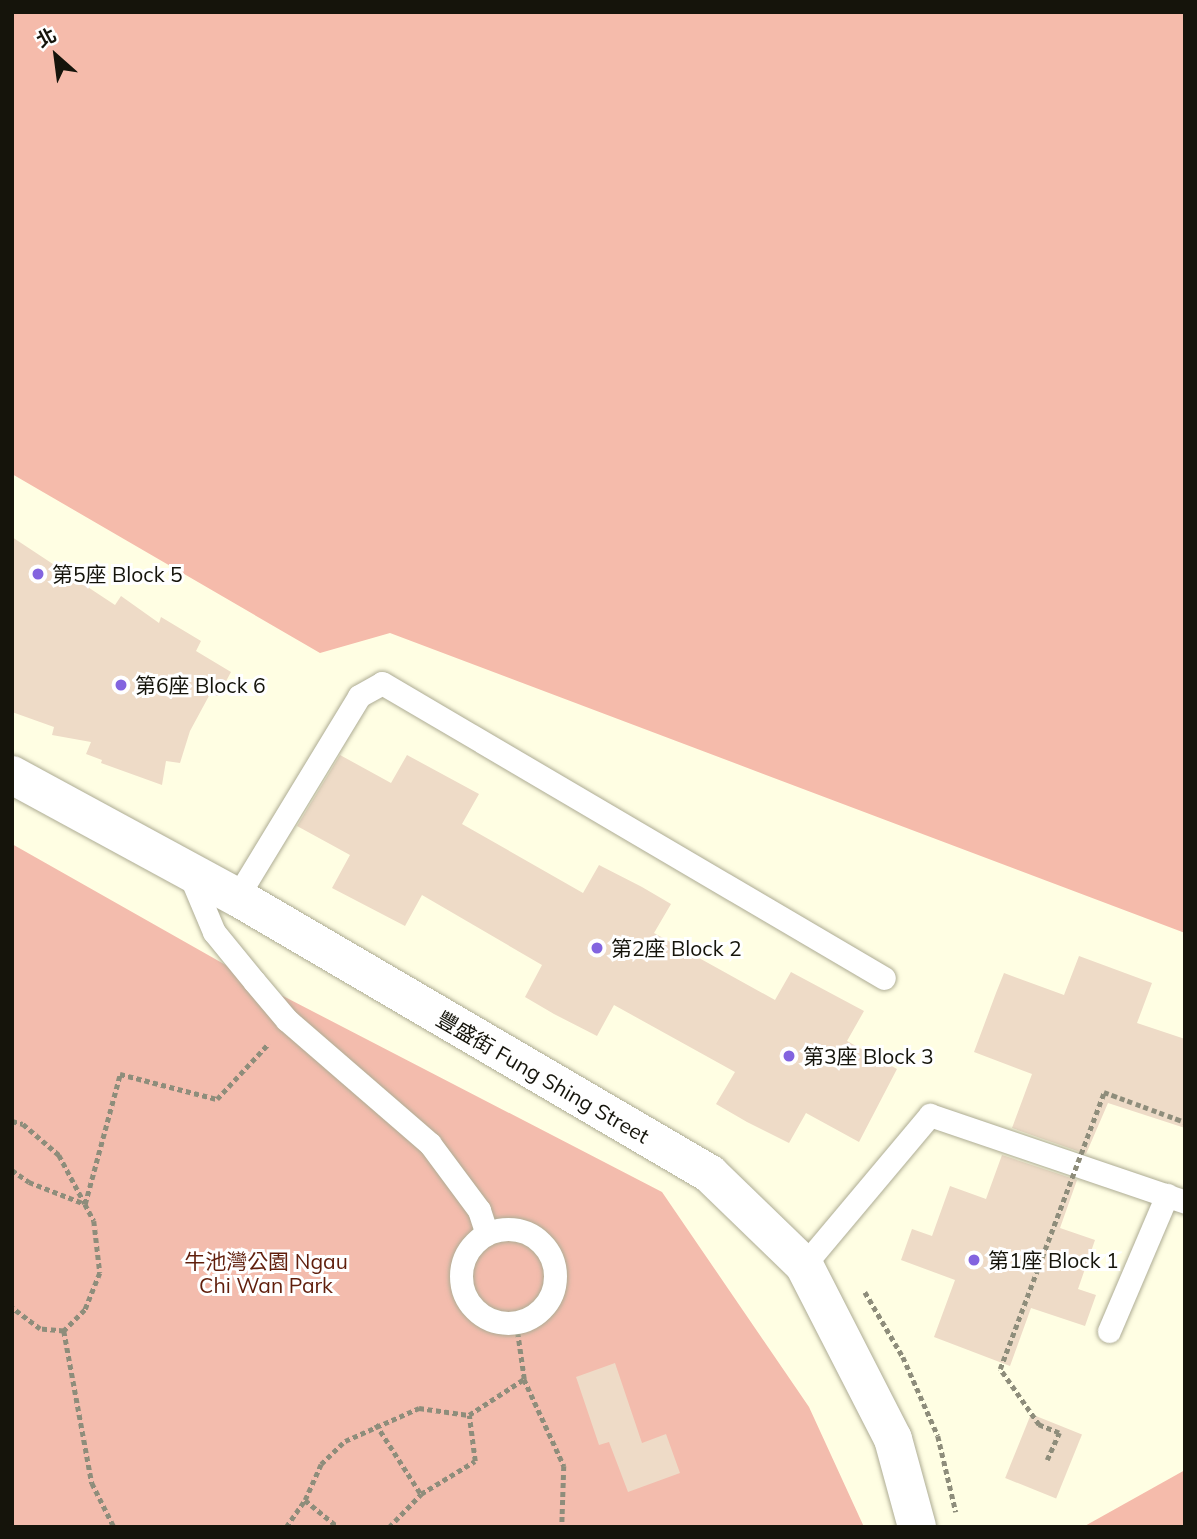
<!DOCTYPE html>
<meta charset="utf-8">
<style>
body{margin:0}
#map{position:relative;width:1197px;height:1539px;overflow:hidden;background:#fffee3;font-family:Mulish,"Noto Sans TC",sans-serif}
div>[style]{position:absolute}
.green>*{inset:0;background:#f3bcad}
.forest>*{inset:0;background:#f5bbab}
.building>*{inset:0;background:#eedbc7;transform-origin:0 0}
.path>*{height:4.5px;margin-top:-2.25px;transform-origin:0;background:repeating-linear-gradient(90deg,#8e8d7b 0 5px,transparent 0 8.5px)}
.roads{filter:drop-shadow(0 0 2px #aeac94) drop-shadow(0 0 2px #aeac94)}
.lane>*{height:23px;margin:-11.5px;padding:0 11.5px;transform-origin:11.5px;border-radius:11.5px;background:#fff}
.lane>.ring{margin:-11.5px;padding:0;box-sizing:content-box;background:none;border:23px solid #fff;border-radius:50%}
.street>*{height:38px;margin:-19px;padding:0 19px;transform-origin:19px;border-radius:19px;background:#fff}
.path-bridge>*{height:4.5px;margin-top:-2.25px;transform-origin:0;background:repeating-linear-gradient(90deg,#8e8d7b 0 5px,transparent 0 8.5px)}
.dots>*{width:19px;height:19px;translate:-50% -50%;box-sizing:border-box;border:4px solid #fff;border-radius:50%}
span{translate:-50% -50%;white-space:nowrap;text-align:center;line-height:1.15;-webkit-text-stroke:6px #fff;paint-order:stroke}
.poi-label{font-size:21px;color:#15140b}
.left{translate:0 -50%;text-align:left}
.street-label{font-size:21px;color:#15140b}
.park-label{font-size:21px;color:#601e0b}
.frame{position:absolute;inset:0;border:14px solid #15140b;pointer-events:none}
.north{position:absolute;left:21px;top:21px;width:70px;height:70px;-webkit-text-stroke:5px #fff;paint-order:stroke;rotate:332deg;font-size:19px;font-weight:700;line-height:28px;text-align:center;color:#15140b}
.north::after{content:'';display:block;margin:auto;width:24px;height:32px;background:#15140b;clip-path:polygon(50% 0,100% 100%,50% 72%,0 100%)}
</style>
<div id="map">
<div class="green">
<div style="clip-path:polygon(12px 844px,254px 981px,662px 1192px,809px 1407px,864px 1527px,12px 1527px)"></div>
</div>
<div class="forest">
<div style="clip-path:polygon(12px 12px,1185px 12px,1185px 933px,390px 633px,320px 653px,12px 474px)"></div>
<div style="clip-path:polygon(1185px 1470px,1185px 1527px,1083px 1527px)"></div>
</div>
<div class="building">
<div style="clip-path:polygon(12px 537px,115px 605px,121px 596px,159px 623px,161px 617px,201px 641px,196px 651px,231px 672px,218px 696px,210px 694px,190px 731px,180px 763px,166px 761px,162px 785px,101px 763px,102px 760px,86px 754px,91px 742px,52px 735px,54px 727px,12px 712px)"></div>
<div style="clip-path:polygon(340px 755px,391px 783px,407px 755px,479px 794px,462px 824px,583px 893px,599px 865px,642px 887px,671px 904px,654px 933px,775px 1000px,791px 972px,864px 1011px,847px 1041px,897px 1069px,859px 1142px,806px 1113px,789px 1143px,747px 1122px,716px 1104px,735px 1072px,614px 1005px,597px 1036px,554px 1014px,525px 997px,542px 965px,422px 895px,405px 926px,332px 888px,350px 855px,297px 826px)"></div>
<div style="clip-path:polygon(1079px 956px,1152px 983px,1137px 1023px,1185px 1039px,1185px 1128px,1108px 1103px,1086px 1154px,1012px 1128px,1032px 1074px,974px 1052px,996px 993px,1004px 973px,1064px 995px)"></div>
<div style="clip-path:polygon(1002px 1155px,1077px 1180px,1060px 1228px,1095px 1240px,1078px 1289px,1096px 1295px,1085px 1326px,1031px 1308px,1010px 1366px,934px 1337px,955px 1280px,901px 1260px,912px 1229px,932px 1236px,950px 1186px,986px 1199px)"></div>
<div style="clip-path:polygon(615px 1363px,642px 1443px,666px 1434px,680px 1473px,628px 1492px,609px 1442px,599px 1445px,576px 1377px)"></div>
<div style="left:1031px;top:1414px;width:55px;height:69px;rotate:22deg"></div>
</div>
<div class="path">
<div style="left:12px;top:1121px;width:11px;rotate:15deg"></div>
<div style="left:23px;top:1124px;width:48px;rotate:40.7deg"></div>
<div style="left:59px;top:1155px;width:55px;rotate:62deg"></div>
<div style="left:85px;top:1204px;width:135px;rotate:-74.9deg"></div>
<div style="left:120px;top:1074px;width:100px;rotate:14.5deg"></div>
<div style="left:217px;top:1099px;width:76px;rotate:-47.1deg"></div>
<div style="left:12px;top:1170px;width:21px;rotate:35deg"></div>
<div style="left:29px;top:1182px;width:60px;rotate:21.4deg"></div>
<div style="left:85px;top:1204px;width:19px;rotate:62deg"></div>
<div style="left:94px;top:1221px;width:52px;rotate:83.4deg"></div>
<div style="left:100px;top:1273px;width:40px;rotate:112deg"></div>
<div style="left:85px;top:1310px;width:30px;rotate:135deg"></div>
<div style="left:64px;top:1331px;width:24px;rotate:-175deg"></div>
<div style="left:40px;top:1329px;width:35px;rotate:-143deg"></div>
<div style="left:865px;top:1292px;width:75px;rotate:59.7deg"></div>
<div style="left:903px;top:1357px;width:86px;rotate:66.1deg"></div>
<div style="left:938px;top:1436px;width:78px;rotate:76.7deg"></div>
<div style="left:64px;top:1331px;width:155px;rotate:79.6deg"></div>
<div style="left:92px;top:1483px;width:49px;rotate:63.4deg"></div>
<div style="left:524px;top:1379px;width:96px;rotate:65.3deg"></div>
<div style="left:564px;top:1466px;width:61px;rotate:91.9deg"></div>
<div style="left:376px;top:1424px;width:83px;rotate:57.3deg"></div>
<div style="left:305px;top:1500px;width:43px;rotate:39.3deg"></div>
<div style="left:286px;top:1527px;width:33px;rotate:-55deg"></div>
<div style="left:305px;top:1500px;width:39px;rotate:-66deg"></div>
<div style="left:321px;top:1464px;width:33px;rotate:-44deg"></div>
<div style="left:345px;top:1441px;width:81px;rotate:-24deg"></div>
<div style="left:419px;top:1408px;width:50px;rotate:8deg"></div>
<div style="left:469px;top:1415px;width:66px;rotate:-33.2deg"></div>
<div style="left:524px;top:1379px;width:58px;rotate:-98deg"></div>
<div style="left:389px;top:1527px;width:46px;rotate:-45.9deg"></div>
<div style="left:421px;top:1494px;width:63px;rotate:-31.4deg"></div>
<div style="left:475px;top:1461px;width:46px;rotate:-97.4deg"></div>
</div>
<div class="roads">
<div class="lane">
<div style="left:190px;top:875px;width:62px;rotate:67.2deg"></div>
<div style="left:214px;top:932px;width:63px;rotate:50.8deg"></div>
<div style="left:254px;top:981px;width:51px;rotate:49.8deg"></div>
<div style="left:287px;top:1020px;width:189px;rotate:40.9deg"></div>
<div style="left:430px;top:1144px;width:82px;rotate:53.4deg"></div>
<div style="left:479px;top:1210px;width:25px;rotate:72deg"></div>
<div style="left:237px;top:897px;width:235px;rotate:-58.7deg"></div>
<div style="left:359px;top:696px;width:26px;rotate:-29deg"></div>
<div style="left:382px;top:683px;width:582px;rotate:30.44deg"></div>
<div class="ring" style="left:461px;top:1229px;width:71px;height:71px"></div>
<div style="left:804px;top:1265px;width:196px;rotate:-50deg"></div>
<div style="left:930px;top:1115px;width:269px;rotate:18.8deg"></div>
<div style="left:1109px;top:1331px;width:148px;rotate:-66.9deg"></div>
</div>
<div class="street">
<div style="left:12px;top:775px;width:256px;rotate:28.5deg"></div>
<div style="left:237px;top:897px;width:548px;rotate:30.35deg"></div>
<div style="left:710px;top:1174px;width:131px;rotate:44.1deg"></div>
<div style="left:804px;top:1265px;width:195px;rotate:62.9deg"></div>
<div style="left:893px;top:1439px;width:91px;rotate:74.7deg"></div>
</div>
</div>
<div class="path-bridge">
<div style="left:1047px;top:1460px;width:30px;rotate:-66deg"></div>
<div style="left:1059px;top:1433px;width:22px;rotate:-158deg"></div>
<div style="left:1039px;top:1425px;width:68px;rotate:-124.9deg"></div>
<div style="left:1000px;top:1369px;width:296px;rotate:-69.4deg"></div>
<div style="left:1104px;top:1092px;width:86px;rotate:20.3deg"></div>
</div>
<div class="dots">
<div style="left:38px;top:574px;background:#8364df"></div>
<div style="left:121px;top:685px;background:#8364df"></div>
<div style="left:597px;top:948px;background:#8364df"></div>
<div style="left:789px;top:1056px;background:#8364df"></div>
<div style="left:974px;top:1260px;background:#8364df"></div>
</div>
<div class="poi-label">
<span class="left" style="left:52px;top:574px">第5座 Block 5</span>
<span class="left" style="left:135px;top:685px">第6座 Block 6</span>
<span class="left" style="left:611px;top:948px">第2座 Block 2</span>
<span class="left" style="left:803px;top:1056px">第3座 Block 3</span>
<span class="left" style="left:988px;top:1260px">第1座 Block 1</span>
</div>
<div class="street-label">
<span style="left:543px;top:1077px;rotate:30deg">豐盛街 Fung Shing Street</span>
</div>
<div class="park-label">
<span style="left:266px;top:1273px">牛池灣公園 Ngau<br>Chi Wan Park</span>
</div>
<div class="frame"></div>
<div class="north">北</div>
</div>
